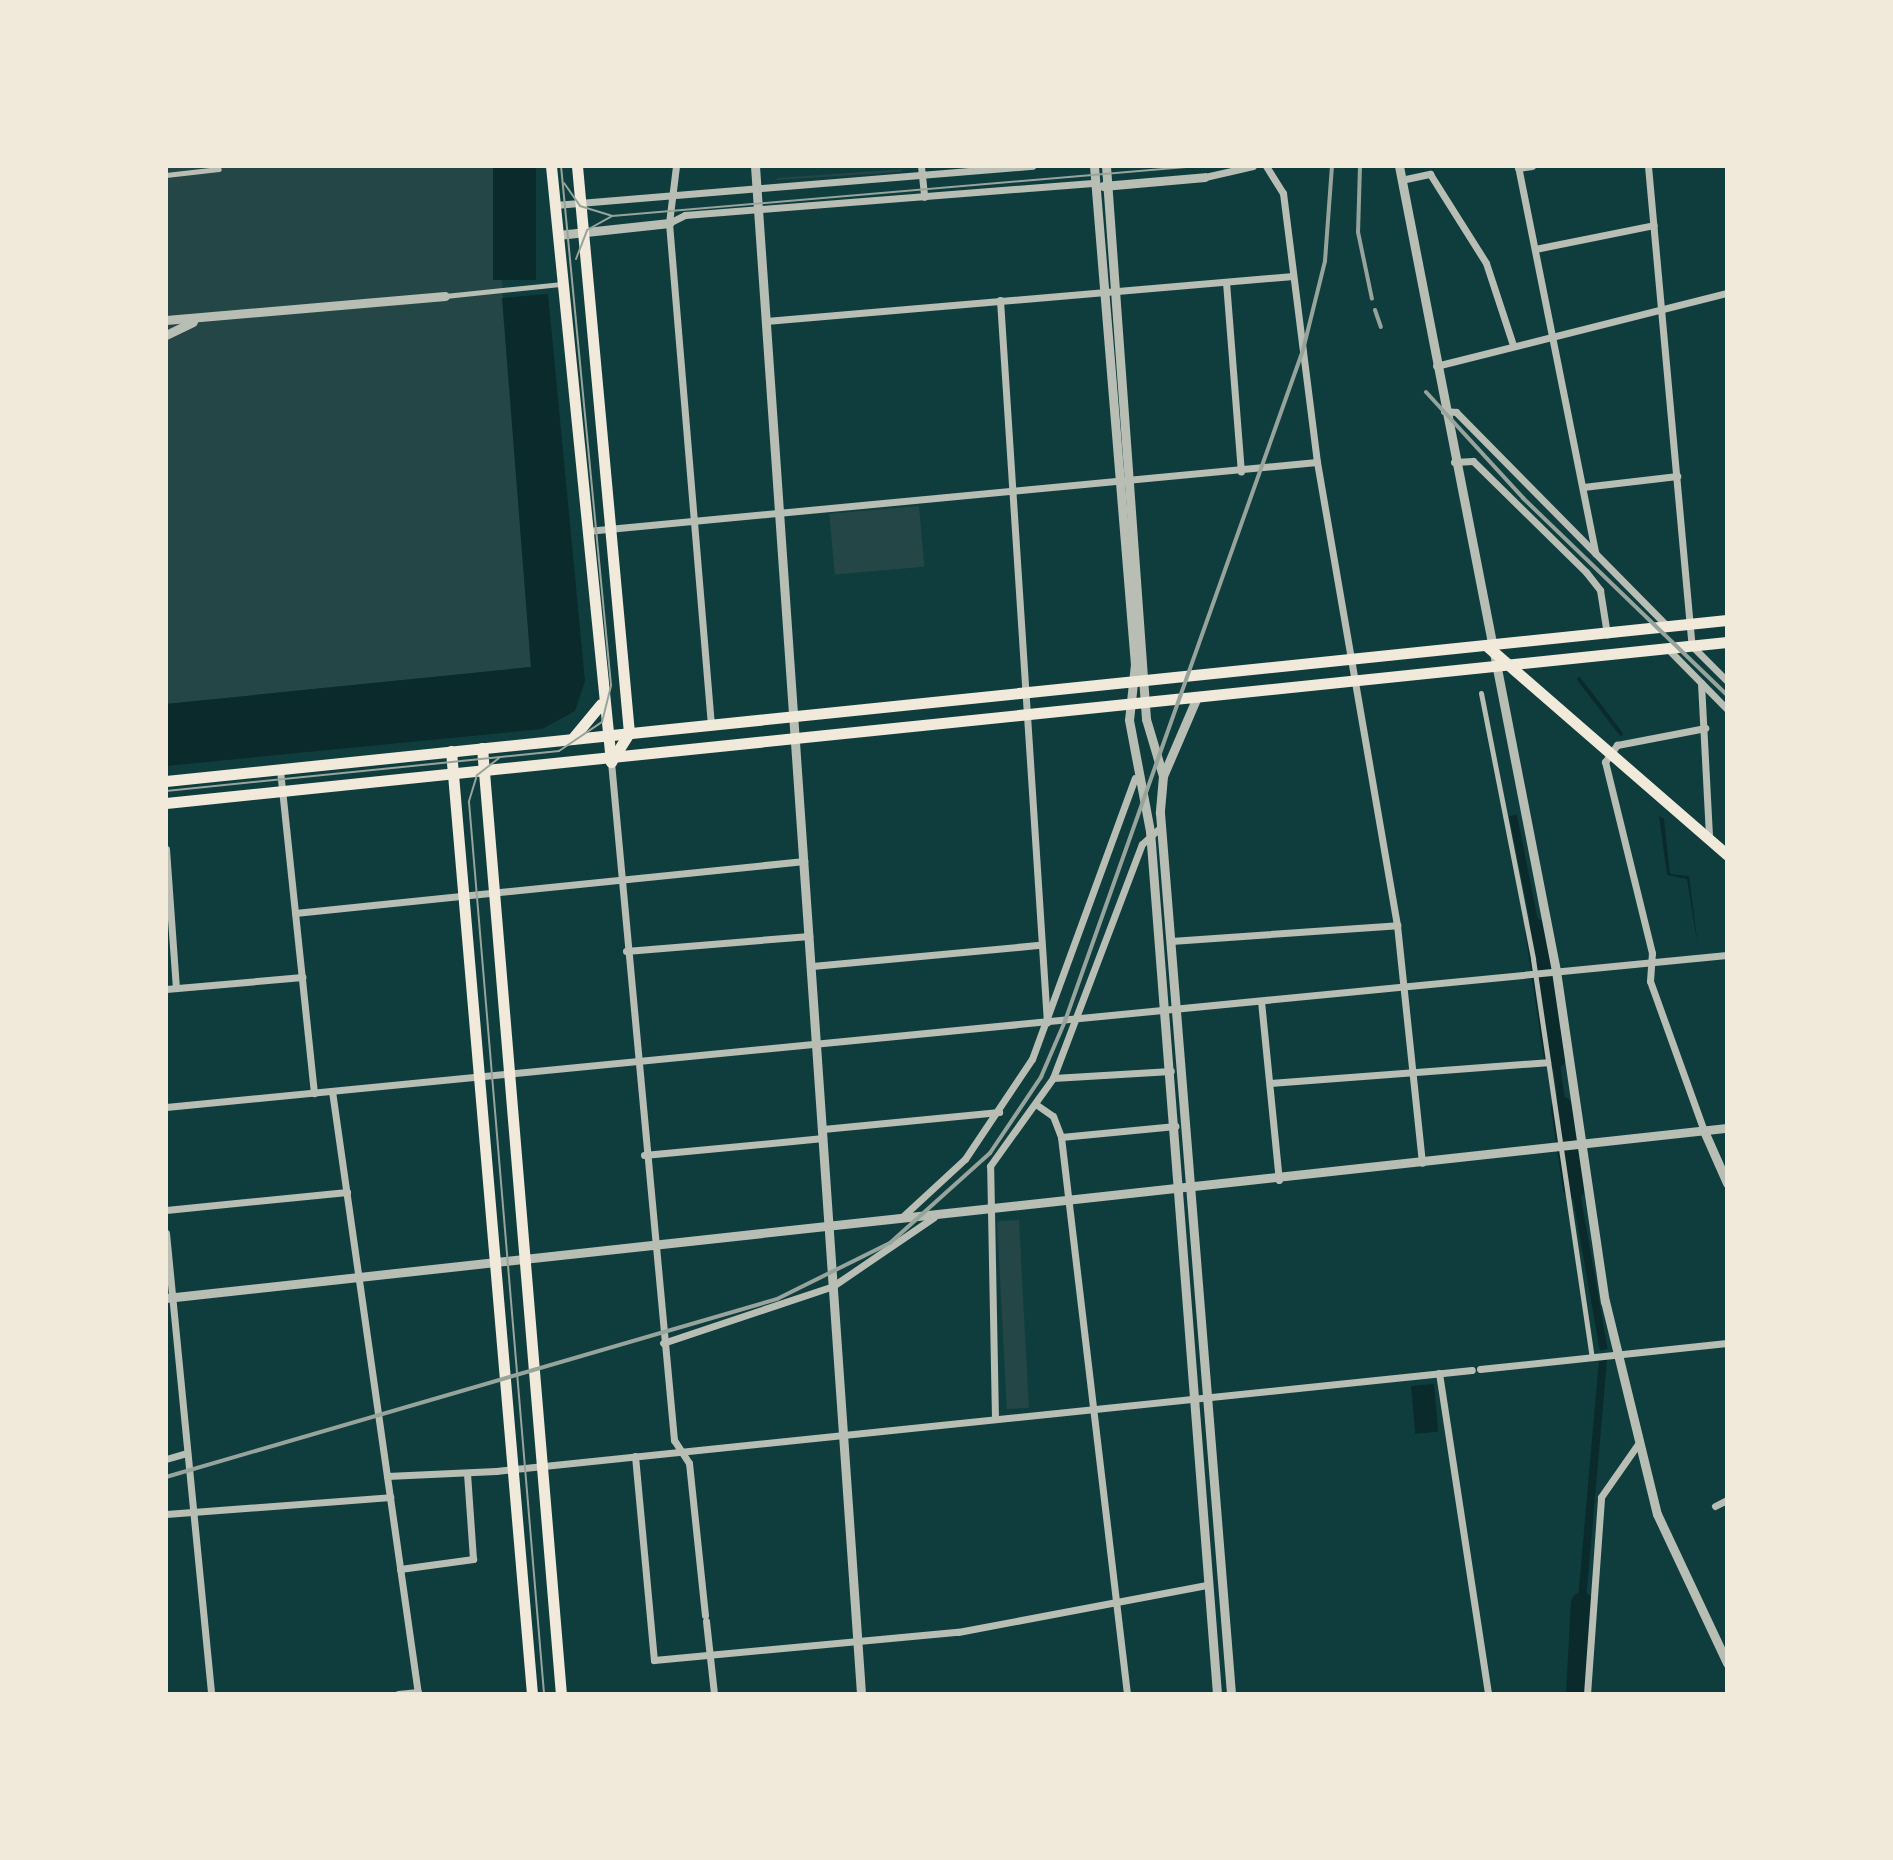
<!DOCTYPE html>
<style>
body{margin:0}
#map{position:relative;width:1893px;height:1860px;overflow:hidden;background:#0f3d3e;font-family:Rubik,sans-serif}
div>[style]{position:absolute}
.green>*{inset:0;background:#244646;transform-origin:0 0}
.water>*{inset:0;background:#0a2a2b;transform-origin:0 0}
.stream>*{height:4px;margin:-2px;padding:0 2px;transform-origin:2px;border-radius:2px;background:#0a2a2b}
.river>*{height:22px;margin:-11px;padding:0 11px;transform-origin:11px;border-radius:11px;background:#0a2a2b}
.pedestrian>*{height:5px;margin:-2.5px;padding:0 2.5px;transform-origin:2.5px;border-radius:2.5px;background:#b8beb3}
.minor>*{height:7px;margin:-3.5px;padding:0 3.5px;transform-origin:3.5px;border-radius:3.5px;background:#b8beb3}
.tertiary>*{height:9px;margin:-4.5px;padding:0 4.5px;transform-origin:4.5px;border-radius:4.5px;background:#b8beb3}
.primary>*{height:11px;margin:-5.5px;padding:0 5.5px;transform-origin:5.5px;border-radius:5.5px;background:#f1e9da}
.trunk>*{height:11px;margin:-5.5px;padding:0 5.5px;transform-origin:5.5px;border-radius:5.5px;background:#f1e9da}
.tram>*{height:2px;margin:-1px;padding:0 1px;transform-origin:1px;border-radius:1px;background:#97a49c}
.rail>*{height:4px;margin:-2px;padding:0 2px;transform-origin:2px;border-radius:2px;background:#97a49c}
span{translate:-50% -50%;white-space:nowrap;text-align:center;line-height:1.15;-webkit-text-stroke:8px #f1e9da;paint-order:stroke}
.frame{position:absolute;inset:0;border:168px solid #f1e9da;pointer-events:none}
</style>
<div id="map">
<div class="green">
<div style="clip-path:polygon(166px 166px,493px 166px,531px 667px,166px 704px)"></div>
<div style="clip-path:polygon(904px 169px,900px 172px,776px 180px,778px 178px)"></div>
<div style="left:919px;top:506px;width:61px;height:90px;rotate:85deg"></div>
<div style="left:1019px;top:1220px;width:188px;height:22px;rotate:87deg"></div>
</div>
<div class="water">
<div style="left:493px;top:166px;width:43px;height:114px"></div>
<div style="clip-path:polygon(548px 294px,585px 681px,575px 711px,542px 729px,166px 766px,166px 704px,531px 667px,502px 298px)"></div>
<div style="clip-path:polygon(1517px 815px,1545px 955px,1537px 957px,1520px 871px,1509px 816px)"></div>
<div style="clip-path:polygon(1659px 816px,1664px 819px,1670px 874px,1689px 876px,1698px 947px,1687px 879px,1667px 875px)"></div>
<div style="left:1555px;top:1029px;width:108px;height:7px;rotate:82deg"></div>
<div style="left:1574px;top:1158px;width:194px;height:8px;rotate:80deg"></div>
<div style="left:1607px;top:1360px;width:272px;height:8px;rotate:95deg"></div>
<div style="left:1434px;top:1384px;width:48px;height:23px;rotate:85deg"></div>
</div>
<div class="stream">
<div style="left:1579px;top:679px;width:69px;rotate:52.6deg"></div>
</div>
<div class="river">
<div style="left:1536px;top:930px;width:129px;rotate:81.6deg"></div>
<div style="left:1562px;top:1108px;width:81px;rotate:81.5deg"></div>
<div style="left:1577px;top:1694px;width:91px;rotate:-86.9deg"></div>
</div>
<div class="pedestrian">
<div style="left:166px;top:175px;width:53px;rotate:-6.5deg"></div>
<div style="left:445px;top:296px;width:118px;rotate:-5.9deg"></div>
<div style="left:1481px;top:693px;width:271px;rotate:78.9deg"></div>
<div style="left:1533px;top:959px;width:402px;rotate:81.6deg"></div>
</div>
<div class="minor">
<div style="left:676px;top:166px;width:57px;rotate:97deg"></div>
<div style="left:669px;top:223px;width:504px;rotate:85.22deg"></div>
<div style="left:921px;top:166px;width:31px;rotate:84deg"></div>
<div style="left:1266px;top:166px;width:32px;rotate:58deg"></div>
<div style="left:1283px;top:193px;width:271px;rotate:82.8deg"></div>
<div style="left:1317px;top:462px;width:470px;rotate:80.2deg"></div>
<div style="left:1397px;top:925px;width:239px;rotate:84deg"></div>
<div style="left:1518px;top:166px;width:395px;rotate:78.7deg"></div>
<div style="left:1648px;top:166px;width:482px;rotate:84.8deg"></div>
<div style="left:1692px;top:646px;width:49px;rotate:45deg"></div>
<div style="left:1518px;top:168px;width:14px;rotate:-8deg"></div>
<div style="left:1205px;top:177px;width:49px;rotate:-12.9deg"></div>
<div style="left:1401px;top:180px;width:30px;rotate:-12deg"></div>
<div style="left:1430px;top:174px;width:105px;rotate:57.8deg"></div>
<div style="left:1486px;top:263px;width:86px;rotate:71.8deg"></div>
<div style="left:555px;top:205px;width:479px;rotate:-4.7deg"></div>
<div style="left:669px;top:223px;width:18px;rotate:-27deg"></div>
<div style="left:685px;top:215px;width:412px;rotate:-4.5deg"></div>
<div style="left:1535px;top:249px;width:121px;rotate:-11.4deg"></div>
<div style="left:1226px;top:282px;width:190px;rotate:85.5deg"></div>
<div style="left:1000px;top:300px;width:724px;rotate:86.28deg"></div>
<div style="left:766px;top:321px;width:529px;rotate:-4.88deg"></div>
<div style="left:1436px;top:366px;width:300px;rotate:-14.1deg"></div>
<div style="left:1444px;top:411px;width:12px;rotate:5deg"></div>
<div style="left:1456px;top:412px;width:302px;rotate:45.4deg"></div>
<div style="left:1454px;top:462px;width:19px;rotate:-3deg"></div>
<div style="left:1473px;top:461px;width:158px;rotate:44.5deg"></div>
<div style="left:1586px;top:572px;width:23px;rotate:52deg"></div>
<div style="left:1600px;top:590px;width:45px;rotate:81deg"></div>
<div style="left:1583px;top:487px;width:95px;rotate:-6.7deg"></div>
<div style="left:587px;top:531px;width:733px;rotate:-5.4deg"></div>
<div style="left:1667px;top:648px;width:86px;rotate:45.5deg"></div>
<div style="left:1701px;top:683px;width:155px;rotate:87deg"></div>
<div style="left:611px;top:762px;width:681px;rotate:84.69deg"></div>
<div style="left:674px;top:1440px;width:27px;rotate:57deg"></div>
<div style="left:689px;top:1463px;width:153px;rotate:84deg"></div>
<div style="left:280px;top:770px;width:325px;rotate:84deg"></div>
<div style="left:166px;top:849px;width:139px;rotate:85.9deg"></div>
<div style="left:295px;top:913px;width:512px;rotate:-5.83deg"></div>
<div style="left:1171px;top:941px;width:227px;rotate:-4deg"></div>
<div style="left:626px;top:951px;width:184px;rotate:-4.7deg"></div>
<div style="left:812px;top:966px;width:229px;rotate:-5.3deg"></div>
<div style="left:166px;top:989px;width:137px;rotate:-5deg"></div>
<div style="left:1261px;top:1001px;width:180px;rotate:84.3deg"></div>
<div style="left:1053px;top:1078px;width:118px;rotate:-3.4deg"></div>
<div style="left:1270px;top:1083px;width:278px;rotate:-4.3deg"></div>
<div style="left:332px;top:1091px;width:609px;rotate:81.88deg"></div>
<div style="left:1037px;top:1105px;width:19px;rotate:35deg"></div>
<div style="left:1053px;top:1116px;width:22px;rotate:69deg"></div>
<div style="left:1061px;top:1137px;width:561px;rotate:83.24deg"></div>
<div style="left:166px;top:1107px;width:1568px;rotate:-5.56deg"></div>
<div style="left:823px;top:1129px;width:177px;rotate:-5.5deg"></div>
<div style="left:1704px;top:1131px;width:159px;rotate:-109.8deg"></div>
<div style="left:1650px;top:981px;width:28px;rotate:-86deg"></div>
<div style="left:1652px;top:953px;width:197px;rotate:-103.8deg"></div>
<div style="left:1605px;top:762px;width:21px;rotate:-55deg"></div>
<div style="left:1617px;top:745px;width:90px;rotate:-10.9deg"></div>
<div style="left:1061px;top:1137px;width:115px;rotate:-5.5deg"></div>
<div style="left:644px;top:1155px;width:180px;rotate:-5.4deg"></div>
<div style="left:166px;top:1210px;width:182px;rotate:-5.7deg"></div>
<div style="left:901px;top:1218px;width:87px;rotate:-42.7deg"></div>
<div style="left:965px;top:1159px;width:120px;rotate:-56.2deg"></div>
<div style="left:1032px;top:1059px;width:299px;rotate:-69.9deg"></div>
<div style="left:166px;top:1233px;width:463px;rotate:84.4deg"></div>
<div style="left:663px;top:1343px;width:179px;rotate:-18.5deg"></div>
<div style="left:833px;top:1286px;width:122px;rotate:-34.3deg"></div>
<div style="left:1480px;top:1369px;width:248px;rotate:-6deg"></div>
<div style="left:1439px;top:1373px;width:325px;rotate:81.3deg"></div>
<div style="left:995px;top:1419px;width:253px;rotate:-91.1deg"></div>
<div style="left:990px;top:1166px;width:108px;rotate:-54.4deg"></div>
<div style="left:1053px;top:1078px;width:250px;rotate:-69.2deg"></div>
<div style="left:1142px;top:844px;width:25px;rotate:-42deg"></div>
<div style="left:635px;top:1456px;width:205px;rotate:84.7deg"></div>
<div style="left:654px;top:1660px;width:305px;rotate:-5.3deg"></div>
<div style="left:958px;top:1632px;width:253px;rotate:-10.7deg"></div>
<div style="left:166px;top:1459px;width:22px;rotate:-16deg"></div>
<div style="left:387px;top:1476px;width:109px;rotate:-2.6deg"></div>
<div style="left:496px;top:1471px;width:981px;rotate:-5.91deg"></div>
<div style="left:1715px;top:1506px;width:13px;rotate:-27deg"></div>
<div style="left:166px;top:1514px;width:225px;rotate:-4.3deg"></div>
<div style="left:400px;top:1569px;width:74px;rotate:-7.8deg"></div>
<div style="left:473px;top:1559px;width:86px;rotate:-94deg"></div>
<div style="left:706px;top:1621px;width:73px;rotate:83.7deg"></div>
<div style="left:398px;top:1694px;width:20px;rotate:-6deg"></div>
<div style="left:1587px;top:1694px;width:197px;rotate:-85.9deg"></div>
<div style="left:1601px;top:1497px;width:68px;rotate:-55.1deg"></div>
</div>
<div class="tertiary">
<div style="left:755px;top:166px;width:1532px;rotate:86.03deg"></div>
<div style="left:1094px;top:166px;width:500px;rotate:85.3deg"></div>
<div style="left:1135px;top:664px;width:56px;rotate:96.1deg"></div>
<div style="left:1129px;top:720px;width:113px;rotate:79.3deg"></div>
<div style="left:1150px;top:831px;width:866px;rotate:85.56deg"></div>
<div style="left:1106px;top:166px;width:554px;rotate:85.86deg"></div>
<div style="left:1146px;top:719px;width:59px;rotate:73.4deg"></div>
<div style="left:1163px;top:776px;width:37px;rotate:95deg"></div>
<div style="left:1160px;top:813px;width:884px;rotate:85.39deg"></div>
<div style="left:1399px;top:166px;width:820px;rotate:78.96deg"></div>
<div style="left:1556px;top:971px;width:334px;rotate:81.6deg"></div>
<div style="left:1605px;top:1301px;width:219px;rotate:76.3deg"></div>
<div style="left:1657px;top:1514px;width:165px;rotate:64.8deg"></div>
<div style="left:1103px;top:186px;width:102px;rotate:-5deg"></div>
<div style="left:558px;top:235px;width:112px;rotate:-6.2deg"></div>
<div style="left:166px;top:320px;width:280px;rotate:-4.9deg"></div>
<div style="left:166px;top:335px;width:30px;rotate:-26deg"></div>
<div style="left:1163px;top:776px;width:86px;rotate:-66.7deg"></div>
<div style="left:1704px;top:1131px;width:57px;rotate:66.1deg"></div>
<div style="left:166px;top:1298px;width:1570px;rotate:-6.22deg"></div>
</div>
<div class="primary">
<div style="left:1488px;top:647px;width:317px;rotate:41deg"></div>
<div style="left:482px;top:748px;width:949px;rotate:85.23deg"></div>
<div style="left:451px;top:751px;width:946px;rotate:85.09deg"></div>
</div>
<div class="trunk">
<div style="left:551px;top:166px;width:599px;rotate:84.25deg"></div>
<div style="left:577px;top:166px;width:569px;rotate:84.76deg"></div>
<div style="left:629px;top:733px;width:34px;rotate:122deg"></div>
<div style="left:572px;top:739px;width:45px;rotate:-50.4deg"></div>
<div style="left:166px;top:781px;width:1569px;rotate:-5.89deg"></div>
<div style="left:166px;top:803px;width:1569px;rotate:-5.89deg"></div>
</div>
<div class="tram">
<div style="left:564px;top:183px;width:28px;rotate:55deg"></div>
<div style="left:580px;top:206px;width:34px;rotate:17deg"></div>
<div style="left:612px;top:216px;width:588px;rotate:-4.88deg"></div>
<div style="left:576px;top:259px;width:31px;rotate:-69deg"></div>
<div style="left:587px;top:230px;width:29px;rotate:-29deg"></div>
<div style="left:499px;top:758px;width:28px;rotate:142deg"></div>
<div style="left:477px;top:775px;width:28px;rotate:107deg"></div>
<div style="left:469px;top:802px;width:895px;rotate:85.19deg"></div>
<div style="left:166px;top:791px;width:395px;rotate:-5.8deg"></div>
<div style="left:559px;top:751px;width:52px;rotate:-34deg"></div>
<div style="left:602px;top:722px;width:38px;rotate:-76deg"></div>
<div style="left:611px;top:685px;width:521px;rotate:-95.5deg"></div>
</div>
<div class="rail">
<div style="left:1360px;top:166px;width:66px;rotate:91.7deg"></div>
<div style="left:1358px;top:232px;width:68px;rotate:78.2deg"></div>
<div style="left:1375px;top:310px;width:18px;rotate:71deg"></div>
<div style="left:1426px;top:392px;width:144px;rotate:47.5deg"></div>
<div style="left:1523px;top:498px;width:284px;rotate:44deg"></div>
<div style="left:166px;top:1477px;width:636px;rotate:-16.24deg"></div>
<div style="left:777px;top:1299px;width:126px;rotate:-26.4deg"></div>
<div style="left:890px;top:1243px;width:135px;rotate:-42deg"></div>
<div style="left:990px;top:1153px;width:92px;rotate:-56.1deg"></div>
<div style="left:1041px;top:1077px;width:61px;rotate:-66.8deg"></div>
<div style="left:1065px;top:1021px;width:712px;rotate:-70.47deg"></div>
<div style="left:1303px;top:350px;width:92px;rotate:-76.1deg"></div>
<div style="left:1325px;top:261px;width:95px;rotate:-85.8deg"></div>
</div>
<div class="frame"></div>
</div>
